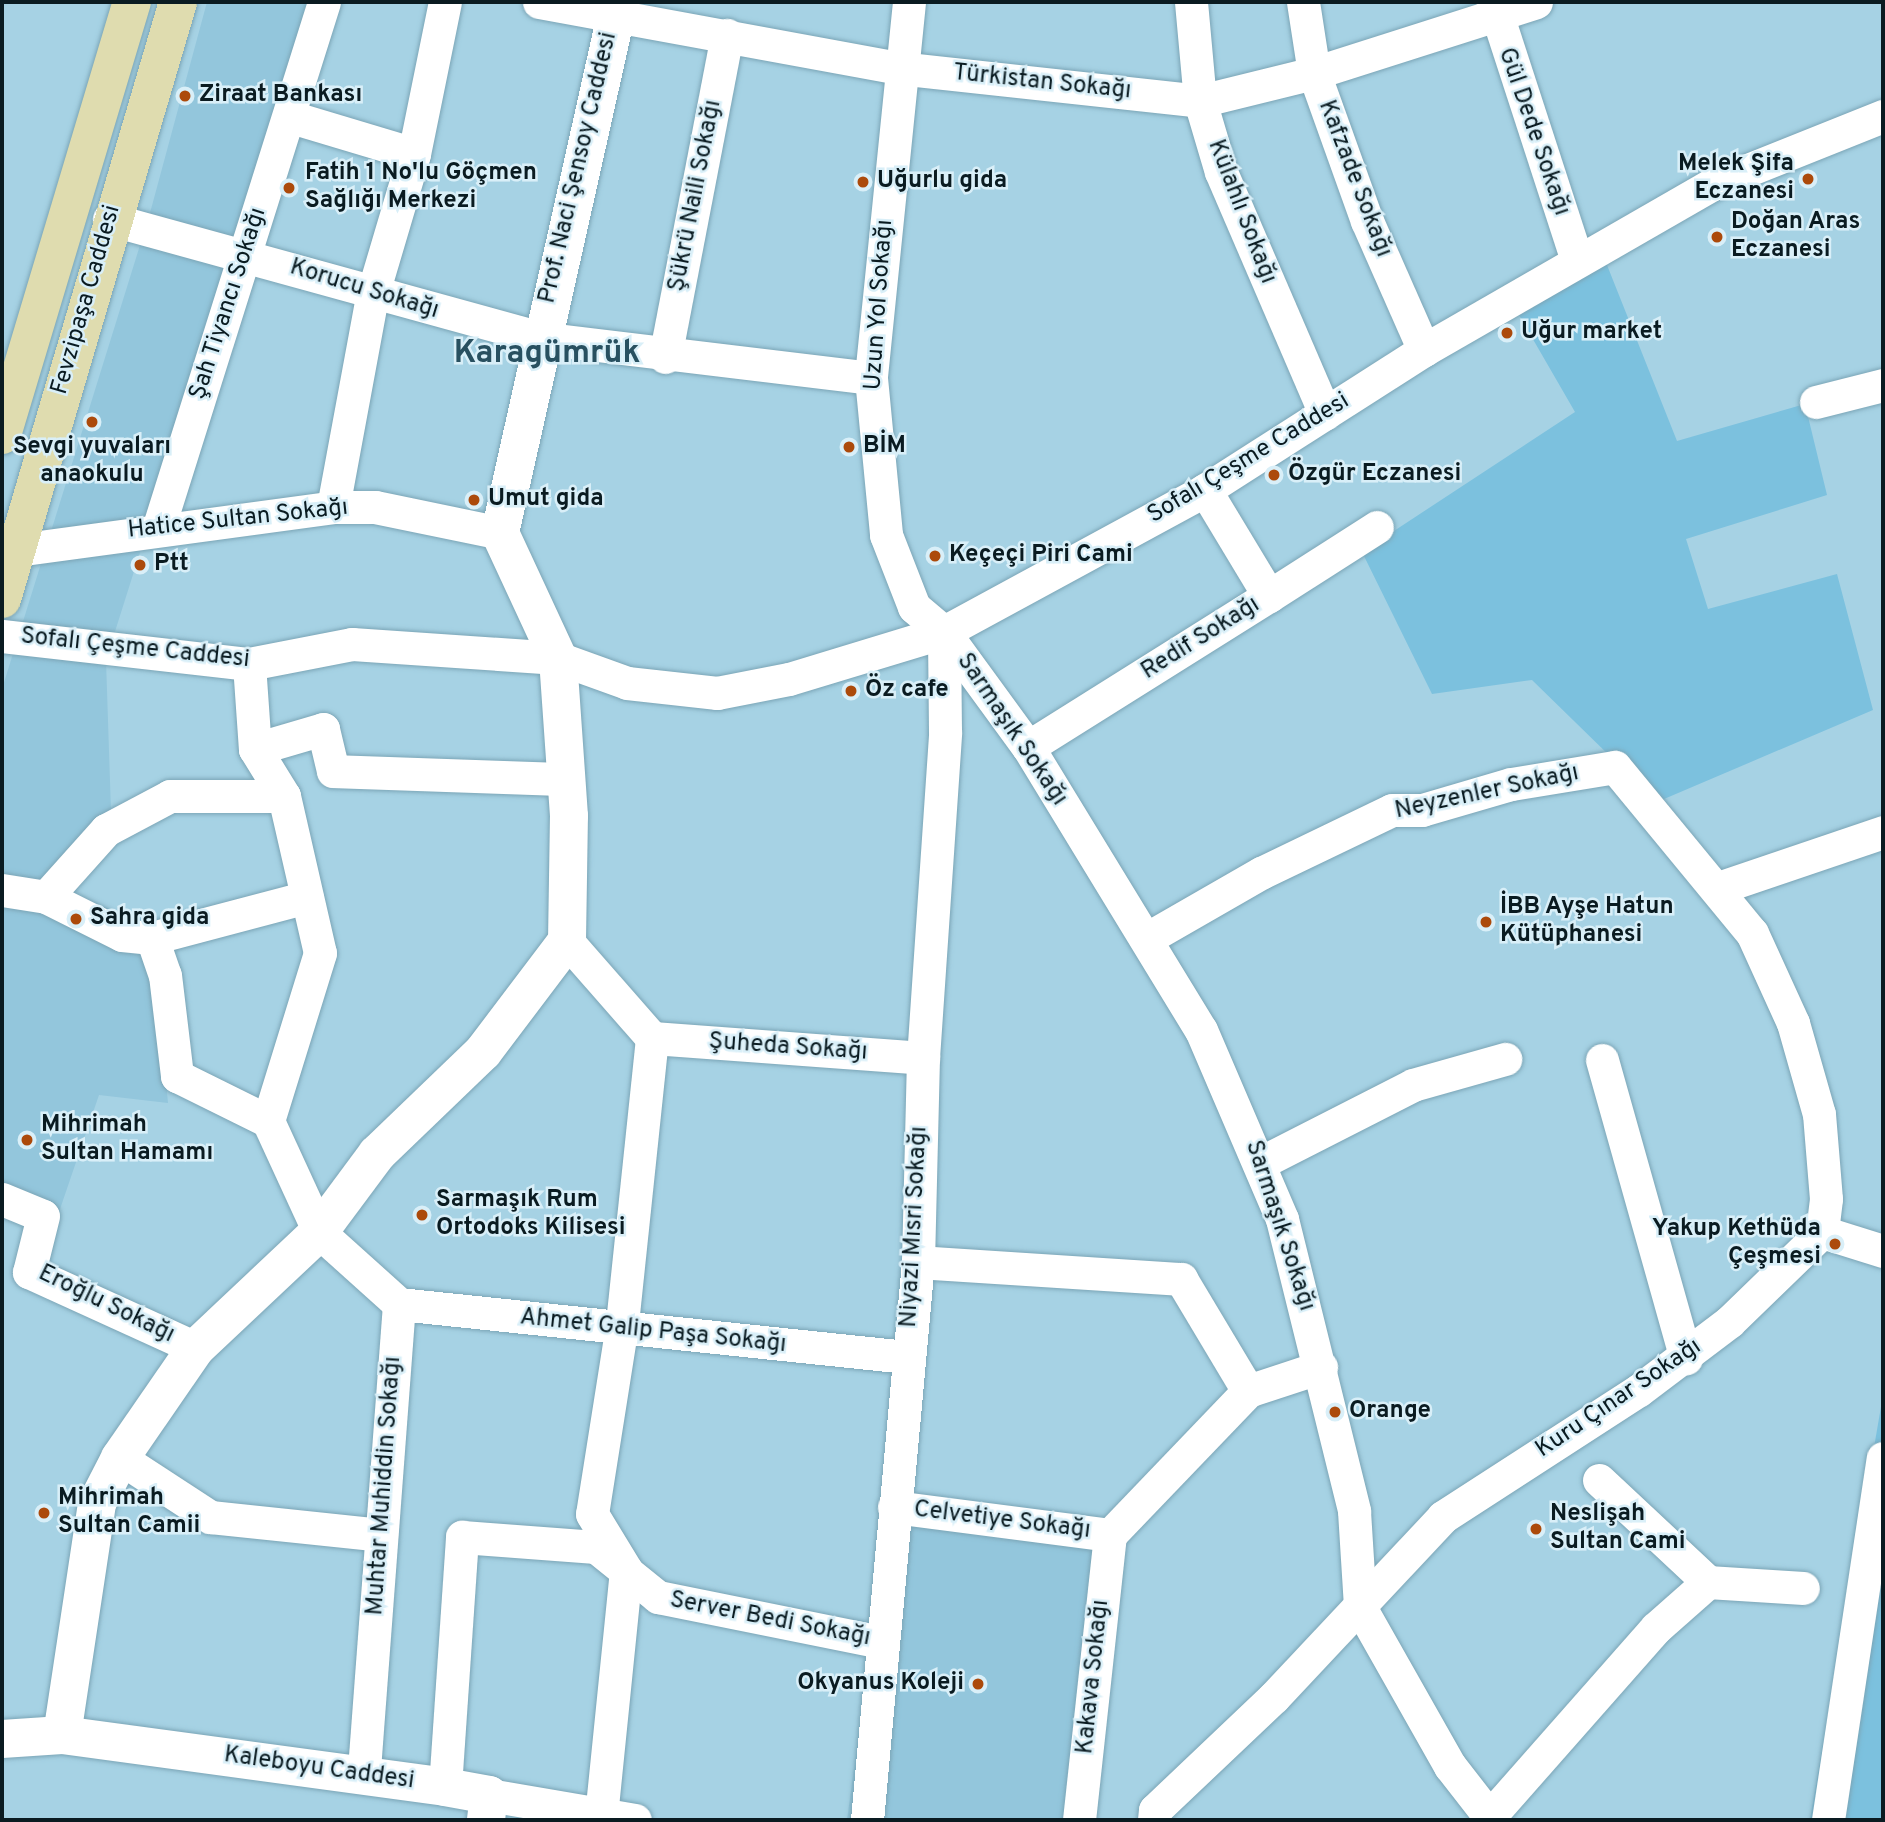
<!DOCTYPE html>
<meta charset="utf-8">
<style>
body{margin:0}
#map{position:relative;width:1885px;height:1822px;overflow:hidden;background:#a6d2e4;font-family:Overpass,sans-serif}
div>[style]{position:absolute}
.built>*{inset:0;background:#93c6dc}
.green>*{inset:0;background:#7cc1de}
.roads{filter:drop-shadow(0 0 2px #7ba5b6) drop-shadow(0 0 2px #7ba5b6)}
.street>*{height:33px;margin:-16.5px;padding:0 16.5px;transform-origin:16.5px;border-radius:16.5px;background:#fff}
.secondary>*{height:38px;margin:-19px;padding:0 19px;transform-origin:19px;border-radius:19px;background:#fff}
.primary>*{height:38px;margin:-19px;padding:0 19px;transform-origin:19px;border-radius:19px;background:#dfdcaf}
.dots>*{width:19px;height:19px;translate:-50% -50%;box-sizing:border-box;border:4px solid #d9eff8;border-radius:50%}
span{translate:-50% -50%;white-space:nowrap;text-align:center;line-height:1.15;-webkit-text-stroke:5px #d9eff8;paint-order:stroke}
.street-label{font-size:24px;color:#0a1b21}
.poi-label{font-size:24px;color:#0a1b21;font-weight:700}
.left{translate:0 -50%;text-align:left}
.right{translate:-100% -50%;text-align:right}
.district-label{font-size:32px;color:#285060;font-weight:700}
.frame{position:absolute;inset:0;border:4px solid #0a1b21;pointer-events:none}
</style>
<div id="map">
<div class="built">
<div style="clip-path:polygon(207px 2px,314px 2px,106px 660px,112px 842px,64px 894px,151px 922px,168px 1103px,99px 1095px,59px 1212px,2px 1188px,2px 689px,150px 213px)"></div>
<div style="clip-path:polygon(889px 1511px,1098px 1548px,1083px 1820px,847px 1820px)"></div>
</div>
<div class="green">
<div style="clip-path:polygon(1605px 260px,1677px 441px,1805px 404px,1827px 495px,1686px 539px,1708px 609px,1837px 574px,1873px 710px,1657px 802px,1532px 680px,1432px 694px,1362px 552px,1575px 412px,1519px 315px)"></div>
<div style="clip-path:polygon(1883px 1395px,1883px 1820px,1810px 1820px)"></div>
</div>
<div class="roads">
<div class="street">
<div style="left:539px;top:2px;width:365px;rotate:10.4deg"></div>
<div style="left:898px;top:68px;width:304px;rotate:6.2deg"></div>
<div style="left:1200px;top:101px;width:117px;rotate:-13.8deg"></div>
<div style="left:1314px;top:73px;width:233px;rotate:-17.7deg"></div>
<div style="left:909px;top:2px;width:378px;rotate:95.8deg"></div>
<div style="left:871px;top:378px;width:158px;rotate:84.5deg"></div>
<div style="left:886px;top:535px;width:77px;rotate:68.7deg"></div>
<div style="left:914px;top:607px;width:39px;rotate:40deg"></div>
<div style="left:944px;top:632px;width:142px;rotate:53.9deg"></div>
<div style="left:1028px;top:747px;width:332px;rotate:58.6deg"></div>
<div style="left:1201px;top:1030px;width:206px;rotate:66.8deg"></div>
<div style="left:1282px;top:1219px;width:301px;rotate:76.1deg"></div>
<div style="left:1354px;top:1511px;width:96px;rotate:86.4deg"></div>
<div style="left:1360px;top:1607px;width:183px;rotate:60.5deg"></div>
<div style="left:1450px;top:1766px;width:68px;rotate:52.1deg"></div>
<div style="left:1191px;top:2px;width:99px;rotate:84.8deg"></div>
<div style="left:1200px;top:101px;width:74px;rotate:73.5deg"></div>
<div style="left:1221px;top:172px;width:263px;rotate:66.7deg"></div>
<div style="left:1303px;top:2px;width:72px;rotate:81.2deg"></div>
<div style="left:1314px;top:73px;width:157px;rotate:70.3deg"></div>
<div style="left:1367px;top:221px;width:141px;rotate:66.2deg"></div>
<div style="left:1493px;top:2px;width:271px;rotate:72deg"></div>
<div style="left:291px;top:117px;width:128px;rotate:16.7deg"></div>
<div style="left:109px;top:219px;width:447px;rotate:15.4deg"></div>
<div style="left:540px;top:338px;width:333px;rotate:6.9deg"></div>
<div style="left:665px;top:357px;width:328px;rotate:-79.1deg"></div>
<div style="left:1816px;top:402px;width:69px;rotate:-14.2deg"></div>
<div style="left:333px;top:507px;width:215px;rotate:-79.5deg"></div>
<div style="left:372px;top:296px;width:148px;rotate:-73.5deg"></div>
<div style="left:414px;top:154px;width:155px;rotate:-78.5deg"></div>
<div style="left:159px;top:526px;width:549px;rotate:-72.52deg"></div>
<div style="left:17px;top:550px;width:319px;rotate:-7.7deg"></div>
<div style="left:333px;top:507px;width:42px"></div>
<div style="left:375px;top:507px;width:128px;rotate:11.7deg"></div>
<div style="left:1269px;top:596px;width:128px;rotate:-32.6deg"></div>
<div style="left:2px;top:636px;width:249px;rotate:6.5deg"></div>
<div style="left:249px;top:664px;width:105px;rotate:-11deg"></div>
<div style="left:352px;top:644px;width:206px;rotate:3.9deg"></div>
<div style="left:558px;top:658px;width:73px;rotate:19.9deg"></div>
<div style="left:627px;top:683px;width:91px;rotate:6.3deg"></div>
<div style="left:717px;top:693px;width:73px;rotate:-11deg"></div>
<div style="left:789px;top:679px;width:162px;rotate:-16.9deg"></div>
<div style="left:944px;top:632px;width:297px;rotate:-28.5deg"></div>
<div style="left:1205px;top:490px;width:260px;rotate:-32.6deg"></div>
<div style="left:1424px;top:350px;width:333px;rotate:-29.9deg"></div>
<div style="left:1713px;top:184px;width:183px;rotate:-21.8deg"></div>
<div style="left:249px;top:664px;width:85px;rotate:86deg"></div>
<div style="left:255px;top:749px;width:55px;rotate:58.3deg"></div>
<div style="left:284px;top:796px;width:161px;rotate:77.1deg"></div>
<div style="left:320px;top:953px;width:176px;rotate:107.2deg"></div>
<div style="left:1028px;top:747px;width:284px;rotate:-32.1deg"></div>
<div style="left:1269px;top:596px;width:124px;rotate:-121.1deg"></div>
<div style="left:255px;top:749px;width:71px;rotate:-16.4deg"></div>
<div style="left:323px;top:729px;width:43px;rotate:76.6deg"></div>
<div style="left:333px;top:771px;width:233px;rotate:2deg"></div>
<div style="left:1718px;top:888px;width:174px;rotate:-18.7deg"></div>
<div style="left:2px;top:890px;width:45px;rotate:9deg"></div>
<div style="left:46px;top:897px;width:85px;rotate:26.6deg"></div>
<div style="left:122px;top:935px;width:30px;rotate:6deg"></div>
<div style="left:152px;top:938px;width:39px;rotate:71deg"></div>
<div style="left:165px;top:975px;width:102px;rotate:83.2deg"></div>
<div style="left:177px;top:1076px;width:102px;rotate:26.3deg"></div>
<div style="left:268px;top:1121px;width:122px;rotate:65.3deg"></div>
<div style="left:319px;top:1232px;width:108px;rotate:42deg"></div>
<div style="left:399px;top:1304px;width:471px;rotate:94.3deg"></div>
<div style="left:46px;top:897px;width:90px;rotate:-48.2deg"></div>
<div style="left:106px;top:830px;width:72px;rotate:-28deg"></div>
<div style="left:170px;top:796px;width:114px"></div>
<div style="left:152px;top:938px;width:160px;rotate:-14.8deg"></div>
<div style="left:1146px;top:939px;width:133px;rotate:-29.9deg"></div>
<div style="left:1261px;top:873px;width:145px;rotate:-25.7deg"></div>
<div style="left:1392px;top:810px;width:30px"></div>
<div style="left:1422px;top:810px;width:93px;rotate:-16.3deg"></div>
<div style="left:1511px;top:784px;width:105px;rotate:-9.3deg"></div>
<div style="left:1615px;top:767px;width:215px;rotate:50.5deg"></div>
<div style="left:1752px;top:933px;width:99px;rotate:65.5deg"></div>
<div style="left:1793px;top:1023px;width:95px;rotate:74.1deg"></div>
<div style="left:1819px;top:1114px;width:85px;rotate:85.3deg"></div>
<div style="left:1826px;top:1199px;width:33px;rotate:97deg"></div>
<div style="left:1822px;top:1232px;width:129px;rotate:135.9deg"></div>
<div style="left:1729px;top:1322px;width:113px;rotate:142.9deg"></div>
<div style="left:1639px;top:1390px;width:234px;rotate:147.1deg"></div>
<div style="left:1443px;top:1517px;width:247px;rotate:133.2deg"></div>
<div style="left:1274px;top:1697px;width:164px;rotate:136.5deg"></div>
<div style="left:1155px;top:1810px;width:10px;rotate:96deg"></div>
<div style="left:567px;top:941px;width:129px;rotate:48.8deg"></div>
<div style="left:652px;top:1038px;width:295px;rotate:96deg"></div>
<div style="left:621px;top:1331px;width:185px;rotate:99deg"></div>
<div style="left:592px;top:1514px;width:66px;rotate:58.7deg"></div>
<div style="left:626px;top:1570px;width:247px;rotate:95.8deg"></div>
<div style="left:652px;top:1038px;width:272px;rotate:4.2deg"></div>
<div style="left:1602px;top:1060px;width:310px;rotate:74.3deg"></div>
<div style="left:1262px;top:1162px;width:169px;rotate:-27deg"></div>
<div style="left:1413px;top:1085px;width:96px;rotate:-15.8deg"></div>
<div style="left:2px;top:1199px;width:44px;rotate:22.5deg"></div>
<div style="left:43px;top:1216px;width:58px;rotate:104deg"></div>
<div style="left:29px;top:1272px;width:183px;rotate:24.5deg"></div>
<div style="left:1822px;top:1232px;width:64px;rotate:17.3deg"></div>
<div style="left:918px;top:1262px;width:264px;rotate:3.7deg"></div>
<div style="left:1181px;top:1279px;width:131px;rotate:59.1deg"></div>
<div style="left:399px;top:1304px;width:511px;rotate:5.96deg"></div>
<div style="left:120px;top:1458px;width:108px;rotate:33.2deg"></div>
<div style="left:210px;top:1517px;width:172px;rotate:6deg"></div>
<div style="left:1599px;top:1480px;width:149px;rotate:43.1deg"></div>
<div style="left:1708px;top:1582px;width:95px;rotate:3.6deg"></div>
<div style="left:894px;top:1507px;width:218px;rotate:7.4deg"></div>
<div style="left:1110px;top:1535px;width:199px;rotate:-46.2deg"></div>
<div style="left:1248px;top:1391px;width:77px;rotate:-18.2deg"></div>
<div style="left:445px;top:1787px;width:251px;rotate:-86.1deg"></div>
<div style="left:462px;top:1537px;width:134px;rotate:4.3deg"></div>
<div style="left:596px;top:1547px;width:80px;rotate:38.9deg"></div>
<div style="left:658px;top:1597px;width:228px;rotate:11.4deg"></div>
<div style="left:489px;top:1795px;width:148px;rotate:9.7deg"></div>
<div style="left:1491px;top:1815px;width:249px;rotate:-48.6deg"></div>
<div style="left:1656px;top:1628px;width:69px;rotate:-41.5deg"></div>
<div style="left:867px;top:1820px;width:560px;rotate:-84.78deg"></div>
<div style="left:918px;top:1262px;width:204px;rotate:-88.6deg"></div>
<div style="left:923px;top:1058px;width:327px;rotate:-86.1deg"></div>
<div style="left:945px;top:732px;width:100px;rotate:-90.6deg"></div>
<div style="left:1079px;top:1820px;width:287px;rotate:-83.8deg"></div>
<div style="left:1828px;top:1820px;width:366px;rotate:-81.4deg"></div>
</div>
<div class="secondary">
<div style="left:62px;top:1735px;width:235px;rotate:-81.4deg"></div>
<div style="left:97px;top:1503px;width:51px;rotate:-62.9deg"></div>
<div style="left:120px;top:1458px;width:134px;rotate:-55.4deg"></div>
<div style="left:196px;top:1348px;width:169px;rotate:-43.3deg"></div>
<div style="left:319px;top:1232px;width:97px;rotate:-53.4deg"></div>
<div style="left:377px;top:1154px;width:147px;rotate:-43.9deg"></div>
<div style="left:483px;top:1052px;width:139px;rotate:-52.9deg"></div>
<div style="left:567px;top:941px;width:125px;rotate:-89.1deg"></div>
<div style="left:569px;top:816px;width:158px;rotate:-94deg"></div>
<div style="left:558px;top:658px;width:138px;rotate:-114.9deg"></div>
<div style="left:500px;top:533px;width:544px;rotate:-77.37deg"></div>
<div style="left:2px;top:1739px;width:60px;rotate:-3.8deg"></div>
<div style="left:62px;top:1735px;width:387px;rotate:7.7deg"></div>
<div style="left:445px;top:1787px;width:45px;rotate:10.3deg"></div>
<div style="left:489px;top:1795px;width:25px;rotate:97deg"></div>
</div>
<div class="primary">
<div style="left:2px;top:435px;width:452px;rotate:-73.3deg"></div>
<div style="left:2px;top:599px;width:622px;rotate:-73.57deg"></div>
</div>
</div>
<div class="dots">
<div style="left:185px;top:96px;background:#ac4a0b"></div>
<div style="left:1808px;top:179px;background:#ac4a0b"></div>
<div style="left:863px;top:182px;background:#ac4a0b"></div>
<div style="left:289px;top:188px;background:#ac4a0b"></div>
<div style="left:1717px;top:237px;background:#ac4a0b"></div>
<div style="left:1507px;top:333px;background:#ac4a0b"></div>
<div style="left:92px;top:422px;background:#ac4a0b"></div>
<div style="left:849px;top:447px;background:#ac4a0b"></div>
<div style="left:1274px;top:475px;background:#ac4a0b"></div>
<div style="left:474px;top:500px;background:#ac4a0b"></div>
<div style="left:935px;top:556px;background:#ac4a0b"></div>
<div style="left:140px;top:565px;background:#ac4a0b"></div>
<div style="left:851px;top:691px;background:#ac4a0b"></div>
<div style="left:76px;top:919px;background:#ac4a0b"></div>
<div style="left:1486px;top:922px;background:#ac4a0b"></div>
<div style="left:27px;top:1140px;background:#ac4a0b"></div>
<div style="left:422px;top:1215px;background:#ac4a0b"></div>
<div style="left:1835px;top:1244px;background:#ac4a0b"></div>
<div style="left:1335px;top:1412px;background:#ac4a0b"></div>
<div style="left:44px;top:1513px;background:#ac4a0b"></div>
<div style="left:1536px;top:1529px;background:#ac4a0b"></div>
<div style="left:978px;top:1684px;background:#ac4a0b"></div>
</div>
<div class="street-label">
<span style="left:1042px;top:83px;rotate:6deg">Türkistan Sokağı</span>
<span style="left:1533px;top:132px;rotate:71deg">Gül Dede Sokağı</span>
<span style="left:579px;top:168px;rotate:-77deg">Prof. Naci Şensoy Caddesi</span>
<span style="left:1354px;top:179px;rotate:69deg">Kafzade Sokağı</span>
<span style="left:696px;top:196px;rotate:-79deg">Şükrü Naili Sokağı</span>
<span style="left:1241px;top:212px;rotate:69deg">Külahlı Sokağı</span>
<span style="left:364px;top:290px;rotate:17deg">Korucu Sokağı</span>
<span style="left:87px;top:300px;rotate:-74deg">Fevzipaşa Caddesi</span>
<span style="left:229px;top:304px;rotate:-72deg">Şah Tiyancı Sokağı</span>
<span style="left:880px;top:305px;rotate:-86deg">Uzun Yol Sokağı</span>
<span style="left:1249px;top:459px;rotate:-31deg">Sofalı Çeşme Caddesi</span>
<span style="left:238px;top:520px;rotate:-6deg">Hatice Sultan Sokağı</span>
<span style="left:1201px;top:639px;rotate:-32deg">Redif Sokağı</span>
<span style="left:135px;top:649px;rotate:6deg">Sofalı Çeşme Caddesi</span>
<span style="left:1011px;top:730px;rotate:56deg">Sarmaşık Sokağı</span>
<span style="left:1487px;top:793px;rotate:-12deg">Neyzenler Sokağı</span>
<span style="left:788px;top:1048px;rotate:4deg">Şuheda Sokağı</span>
<span style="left:1279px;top:1226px;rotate:72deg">Sarmaşık Sokağı</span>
<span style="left:915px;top:1227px;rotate:-87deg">Niyazi Mısri Sokağı</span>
<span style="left:106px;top:1305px;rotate:26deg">Eroğlu Sokağı</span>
<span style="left:653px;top:1332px;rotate:6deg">Ahmet Galip Paşa Sokağı</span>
<span style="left:1619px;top:1399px;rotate:-34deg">Kuru Çınar Sokağı</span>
<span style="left:385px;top:1486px;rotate:-86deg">Muhtar Muhiddin Sokağı</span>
<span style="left:1002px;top:1521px;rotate:7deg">Celvetiye Sokağı</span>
<span style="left:770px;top:1620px;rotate:11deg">Server Bedi Sokağı</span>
<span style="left:1094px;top:1677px;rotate:-84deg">Kakava Sokağı</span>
<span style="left:319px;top:1769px;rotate:8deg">Kaleboyu Caddesi</span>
</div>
<div class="poi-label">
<span class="left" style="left:199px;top:96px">Ziraat Bankası</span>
<span class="right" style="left:1794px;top:179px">Melek Şifa<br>Eczanesi</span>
<span class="left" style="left:305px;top:188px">Fatih 1 No'lu Göçmen<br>Sağlığı Merkezi</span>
<span class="left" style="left:877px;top:182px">Uğurlu gida</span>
<span class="left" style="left:1731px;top:237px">Doğan Aras<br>Eczanesi</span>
<span class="left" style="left:1521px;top:333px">Uğur market</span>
<span class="left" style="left:863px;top:447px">BİM</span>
<span style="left:92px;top:462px">Sevgi yuvaları<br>anaokulu</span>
<span class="left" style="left:1288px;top:475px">Özgür Eczanesi</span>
<span class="left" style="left:488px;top:500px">Umut gida</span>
<span class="left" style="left:949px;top:556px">Keçeçi Piri Cami</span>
<span class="left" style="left:154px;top:565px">Ptt</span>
<span class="left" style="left:865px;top:691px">Öz cafe</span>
<span class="left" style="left:1500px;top:922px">İBB Ayşe Hatun<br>Kütüphanesi</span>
<span class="left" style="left:90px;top:919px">Sahra gida</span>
<span class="left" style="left:41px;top:1140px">Mihrimah<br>Sultan Hamamı</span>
<span class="left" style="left:436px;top:1215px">Sarmaşık Rum<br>Ortodoks Kilisesi</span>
<span class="right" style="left:1821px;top:1244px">Yakup Kethüda<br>Çeşmesi</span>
<span class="left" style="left:1349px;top:1412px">Orange</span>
<span class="left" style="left:58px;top:1513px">Mihrimah<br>Sultan Camii</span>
<span class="left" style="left:1550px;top:1529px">Neslişah<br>Sultan Cami</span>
<span class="right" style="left:964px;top:1684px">Okyanus Koleji</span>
</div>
<div class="district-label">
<span style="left:547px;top:354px">Karagümrük</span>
</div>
<div class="frame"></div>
</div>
